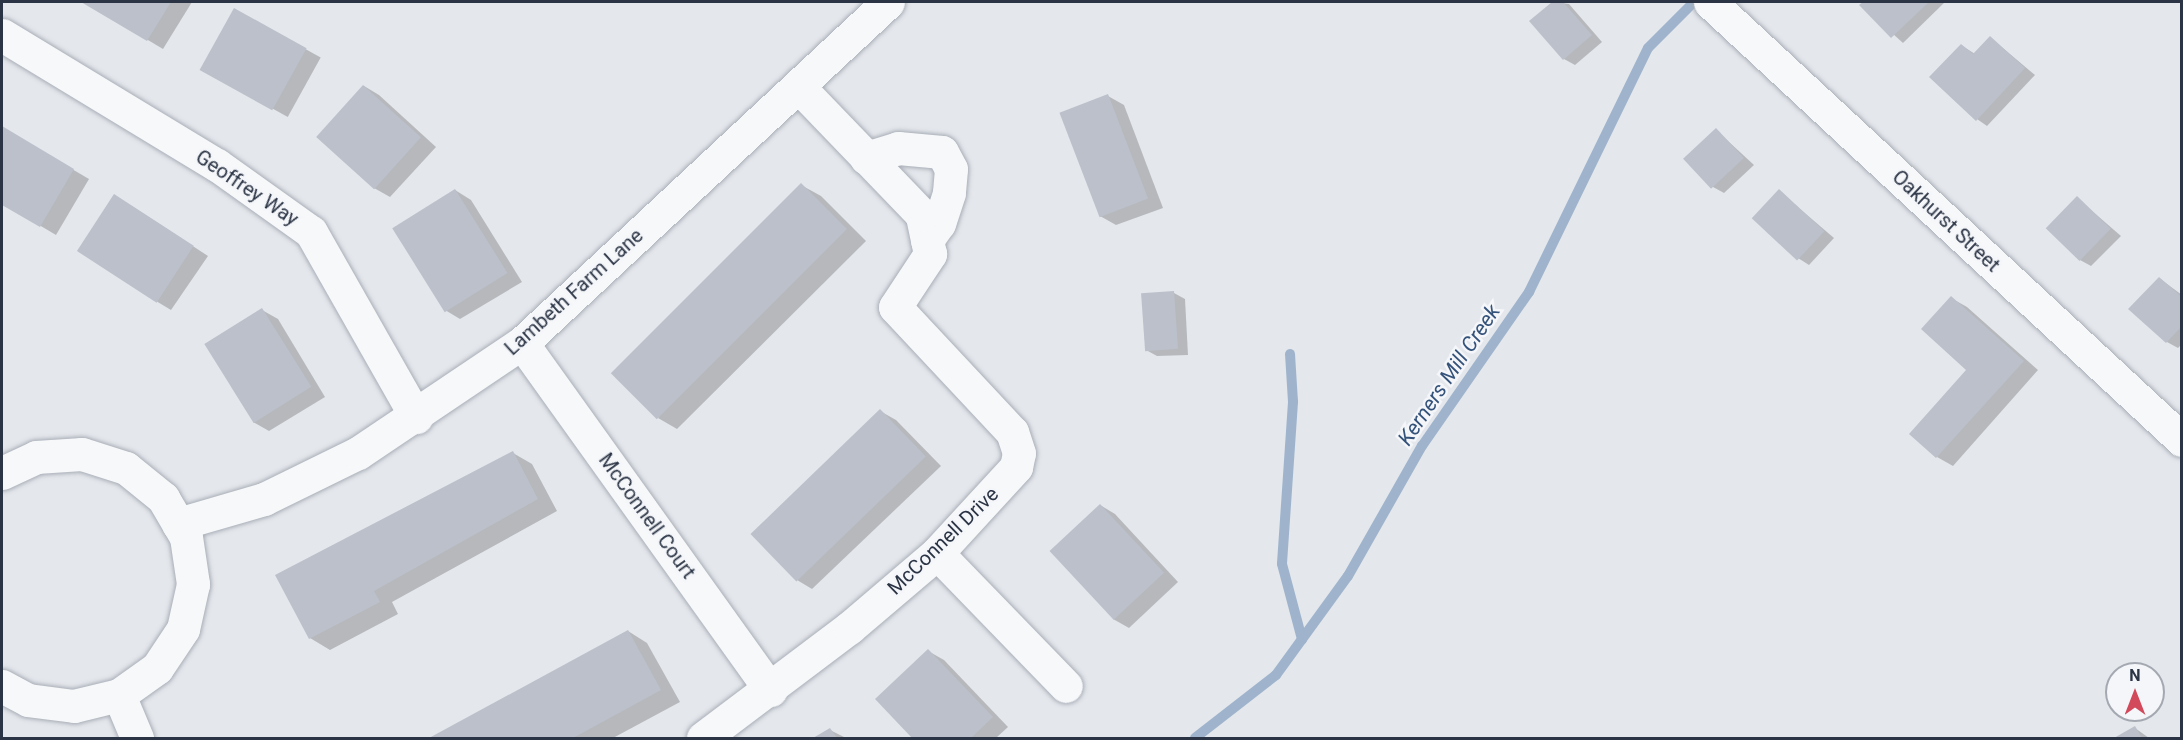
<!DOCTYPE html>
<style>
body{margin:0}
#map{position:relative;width:2183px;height:740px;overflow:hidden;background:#e4e7ec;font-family:Roboto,sans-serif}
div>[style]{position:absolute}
.shadow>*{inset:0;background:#0003;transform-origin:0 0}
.stream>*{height:10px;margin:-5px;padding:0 5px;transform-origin:5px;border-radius:5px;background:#9fb4cc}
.building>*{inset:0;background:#bbc0ca;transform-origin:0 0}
.roads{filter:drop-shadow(0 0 2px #a9aeb7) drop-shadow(0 0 2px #a9aeb7)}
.minor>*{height:33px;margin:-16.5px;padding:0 16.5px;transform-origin:16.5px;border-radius:16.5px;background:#f7f8fa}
span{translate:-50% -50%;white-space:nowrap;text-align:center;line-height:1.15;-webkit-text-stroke:5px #f4f6f9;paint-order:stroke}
.street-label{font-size:20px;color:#2b3445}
.water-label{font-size:21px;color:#34527a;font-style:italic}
.frame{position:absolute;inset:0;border:3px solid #2b3445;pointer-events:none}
.north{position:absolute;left:2105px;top:662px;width:60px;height:60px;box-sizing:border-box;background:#f4f6f9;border:2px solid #a4a8b1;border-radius:50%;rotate:0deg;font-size:16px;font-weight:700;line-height:24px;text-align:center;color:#2b3445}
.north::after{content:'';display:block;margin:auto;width:21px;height:27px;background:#d1495b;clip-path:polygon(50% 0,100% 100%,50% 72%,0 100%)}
</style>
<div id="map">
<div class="shadow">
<div style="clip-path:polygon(84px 2px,192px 2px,163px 49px)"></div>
<div style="clip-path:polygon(1554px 2px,1569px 4px,1602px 42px,1575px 65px,1564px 59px,1531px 21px)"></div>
<div style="clip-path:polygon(1865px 2px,1945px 2px,1903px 43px,1861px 5px)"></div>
<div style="left:235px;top:10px;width:98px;height:68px;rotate:29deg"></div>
<div style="clip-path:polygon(1991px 38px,2035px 75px,1987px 126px,1977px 119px,1961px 45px,1975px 54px)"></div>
<div style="clip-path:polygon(364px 86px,379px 95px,436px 147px,390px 197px,374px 188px)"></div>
<div style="clip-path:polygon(1108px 96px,1124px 105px,1163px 208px,1116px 225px,1100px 216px)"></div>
<div style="clip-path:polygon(2px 128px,89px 179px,56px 235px,2px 203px)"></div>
<div style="clip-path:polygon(1716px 130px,1754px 165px,1724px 193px,1713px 187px)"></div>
<div style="clip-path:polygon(801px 185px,821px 196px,866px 241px,677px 429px,658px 418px)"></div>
<div style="clip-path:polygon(455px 190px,471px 200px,522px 282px,460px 319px,445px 310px)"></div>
<div style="clip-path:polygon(1779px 191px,1834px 238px,1809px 265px,1798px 258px)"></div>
<div style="clip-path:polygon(2077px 198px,2121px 236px,2091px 266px,2080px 260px)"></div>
<div style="clip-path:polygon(130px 205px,208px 256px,171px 310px,156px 301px)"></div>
<div style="clip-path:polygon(2159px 278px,2182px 295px,2182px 344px,2178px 348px,2167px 342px)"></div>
<div style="clip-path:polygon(1174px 293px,1185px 299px,1188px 355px,1157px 356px,1146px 350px)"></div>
<div style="clip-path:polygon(1951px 298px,1967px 307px,2038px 370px,1953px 466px,1937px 457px,1969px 370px)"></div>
<div style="clip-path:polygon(262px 310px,278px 319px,325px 397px,269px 431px,253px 422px)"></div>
<div style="clip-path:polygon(880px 411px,896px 420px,941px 466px,812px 589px,797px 580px)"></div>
<div style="clip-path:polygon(513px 453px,532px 464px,557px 511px,392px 602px,398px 614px,330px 650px,310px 638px)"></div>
<div style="clip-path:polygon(1100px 505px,1115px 514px,1178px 582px,1129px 628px,1113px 619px)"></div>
<div style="clip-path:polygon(628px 631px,647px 643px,680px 702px,613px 738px,433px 738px)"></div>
<div style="clip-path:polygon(928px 651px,944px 660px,1008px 727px,996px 738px,914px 738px,877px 699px)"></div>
<div style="clip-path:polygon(2135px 728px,2149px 738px,2117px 738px)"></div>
<div style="clip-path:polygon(830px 730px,846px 738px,816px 738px)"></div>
</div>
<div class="stream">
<div style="left:1290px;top:354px;width:48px;rotate:86.4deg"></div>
<div style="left:1293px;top:402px;width:162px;rotate:93.9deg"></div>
<div style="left:1282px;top:564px;width:78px;rotate:75.1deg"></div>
<div style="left:1195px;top:738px;width:103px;rotate:-37.9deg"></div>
<div style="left:1276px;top:675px;width:122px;rotate:-54deg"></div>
<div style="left:1348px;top:576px;width:150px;rotate:-60.4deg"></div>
<div style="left:1422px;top:446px;width:188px;rotate:-55.2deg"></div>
<div style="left:1529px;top:292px;width:271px;rotate:-64deg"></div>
<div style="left:1648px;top:48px;width:65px;rotate:-45deg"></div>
</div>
<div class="building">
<div style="clip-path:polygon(81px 2px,171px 2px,147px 41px)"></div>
<div style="clip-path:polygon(1552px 2px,1563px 2px,1592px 35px,1563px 60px,1529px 21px)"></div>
<div style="clip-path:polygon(1863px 2px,1929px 2px,1891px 38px,1859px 5px)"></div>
<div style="left:234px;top:8px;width:83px;height:71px;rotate:29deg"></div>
<div style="clip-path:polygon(1990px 36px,2025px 68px,1976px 121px,1929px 77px,1961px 44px,1973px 54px)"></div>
<div style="left:363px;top:85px;width:78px;height:70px;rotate:42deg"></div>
<div style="left:1108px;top:94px;width:112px;height:52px;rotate:69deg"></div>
<div style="clip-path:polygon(2px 126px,74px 169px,40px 227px,2px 205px)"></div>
<div style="left:1716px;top:128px;width:41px;height:45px;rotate:47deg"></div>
<div style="left:801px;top:183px;width:65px;height:269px;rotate:45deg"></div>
<div style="left:455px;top:189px;width:99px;height:74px;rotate:58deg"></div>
<div style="left:1779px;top:189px;width:62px;height:40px;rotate:43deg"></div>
<div style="left:114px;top:194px;width:95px;height:68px;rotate:33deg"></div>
<div style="left:2077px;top:196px;width:47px;height:45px;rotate:44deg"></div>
<div style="clip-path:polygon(2159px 277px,2182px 297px,2182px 326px,2166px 343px,2128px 309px)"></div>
<div style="left:1174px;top:291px;width:58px;height:33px;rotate:86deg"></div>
<div style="clip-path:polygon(1951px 296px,2024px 361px,1936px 458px,1909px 434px,1966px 370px,1921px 329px)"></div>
<div style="left:262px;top:308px;width:93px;height:68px;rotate:58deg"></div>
<div style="left:880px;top:409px;width:66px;height:180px;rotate:46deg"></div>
<div style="clip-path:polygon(513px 451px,538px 499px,374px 591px,380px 602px,309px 639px,275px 575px)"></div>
<div style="left:1100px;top:504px;width:94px;height:69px;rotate:47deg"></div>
<div style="clip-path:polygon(628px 630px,661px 690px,573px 738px,429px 738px)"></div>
<div style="clip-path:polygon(928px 649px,993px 717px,971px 738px,912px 738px,875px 699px)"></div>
<div style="clip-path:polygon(2135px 726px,2142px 738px,2114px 738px)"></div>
<div style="clip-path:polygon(830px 728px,837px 738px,813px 738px)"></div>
</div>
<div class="roads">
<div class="minor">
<div style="left:1710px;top:2px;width:644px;rotate:42.86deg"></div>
<div style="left:2px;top:35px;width:251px;rotate:31.2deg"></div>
<div style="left:217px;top:165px;width:115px;rotate:35.5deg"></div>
<div style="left:311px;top:232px;width:213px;rotate:60.4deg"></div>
<div style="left:866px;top:158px;width:34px;rotate:-17deg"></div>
<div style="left:898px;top:148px;width:44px;rotate:5.2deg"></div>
<div style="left:942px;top:152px;width:19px;rotate:62deg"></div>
<div style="left:951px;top:169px;width:24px;rotate:95deg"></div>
<div style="left:949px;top:193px;width:32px;rotate:108deg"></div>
<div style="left:939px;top:223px;width:21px;rotate:125deg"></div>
<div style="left:522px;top:343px;width:427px;rotate:54.4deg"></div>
<div style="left:2px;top:473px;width:38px;rotate:-25deg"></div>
<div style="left:36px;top:457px;width:46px;rotate:-3.7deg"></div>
<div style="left:82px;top:454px;width:46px;rotate:17.7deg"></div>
<div style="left:126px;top:468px;width:48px;rotate:39deg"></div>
<div style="left:163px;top:498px;width:45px;rotate:59.5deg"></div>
<div style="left:186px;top:537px;width:48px;rotate:81.5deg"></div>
<div style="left:193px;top:584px;width:46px;rotate:102.5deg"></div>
<div style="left:183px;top:629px;width:47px;rotate:123.7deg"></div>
<div style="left:157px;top:668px;width:47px;rotate:144.6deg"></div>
<div style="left:119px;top:695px;width:46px;rotate:166.3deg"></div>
<div style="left:74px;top:706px;width:46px;rotate:-172.6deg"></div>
<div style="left:28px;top:700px;width:30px;rotate:-152deg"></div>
<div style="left:178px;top:524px;width:90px;rotate:-16.2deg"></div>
<div style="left:264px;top:499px;width:105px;rotate:-26.1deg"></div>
<div style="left:358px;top:453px;width:197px;rotate:-33.9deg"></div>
<div style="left:522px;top:343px;width:500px;rotate:-42.97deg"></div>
<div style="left:937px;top:553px;width:185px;rotate:45.9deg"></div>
<div style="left:119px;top:695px;width:47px;rotate:67.3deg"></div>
<div style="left:703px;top:738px;width:183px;rotate:-37deg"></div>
<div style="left:849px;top:628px;width:116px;rotate:-40.4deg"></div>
<div style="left:937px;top:553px;width:117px;rotate:-47.4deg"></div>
<div style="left:1016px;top:467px;width:14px;rotate:-78deg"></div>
<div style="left:1019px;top:453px;width:22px;rotate:-108deg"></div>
<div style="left:1012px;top:432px;width:171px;rotate:-133.1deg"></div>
<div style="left:895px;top:307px;width:64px;rotate:-56.6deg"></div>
<div style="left:930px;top:254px;width:40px;rotate:-102deg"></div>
<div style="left:922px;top:215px;width:179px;rotate:-133.9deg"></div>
</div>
</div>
<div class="street-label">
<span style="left:247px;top:188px;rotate:34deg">Geoffrey Way</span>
<span style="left:1946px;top:221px;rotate:43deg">Oakhurst Street</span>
<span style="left:574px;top:292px;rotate:-42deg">Lambeth Farm Lane</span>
<span style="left:647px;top:516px;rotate:54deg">McConnell Court</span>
<span style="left:943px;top:541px;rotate:-44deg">McConnell Drive</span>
</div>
<div class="water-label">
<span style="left:1449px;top:375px;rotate:-56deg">Kerners Mill Creek</span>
</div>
<div class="frame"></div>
<div class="north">N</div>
</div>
